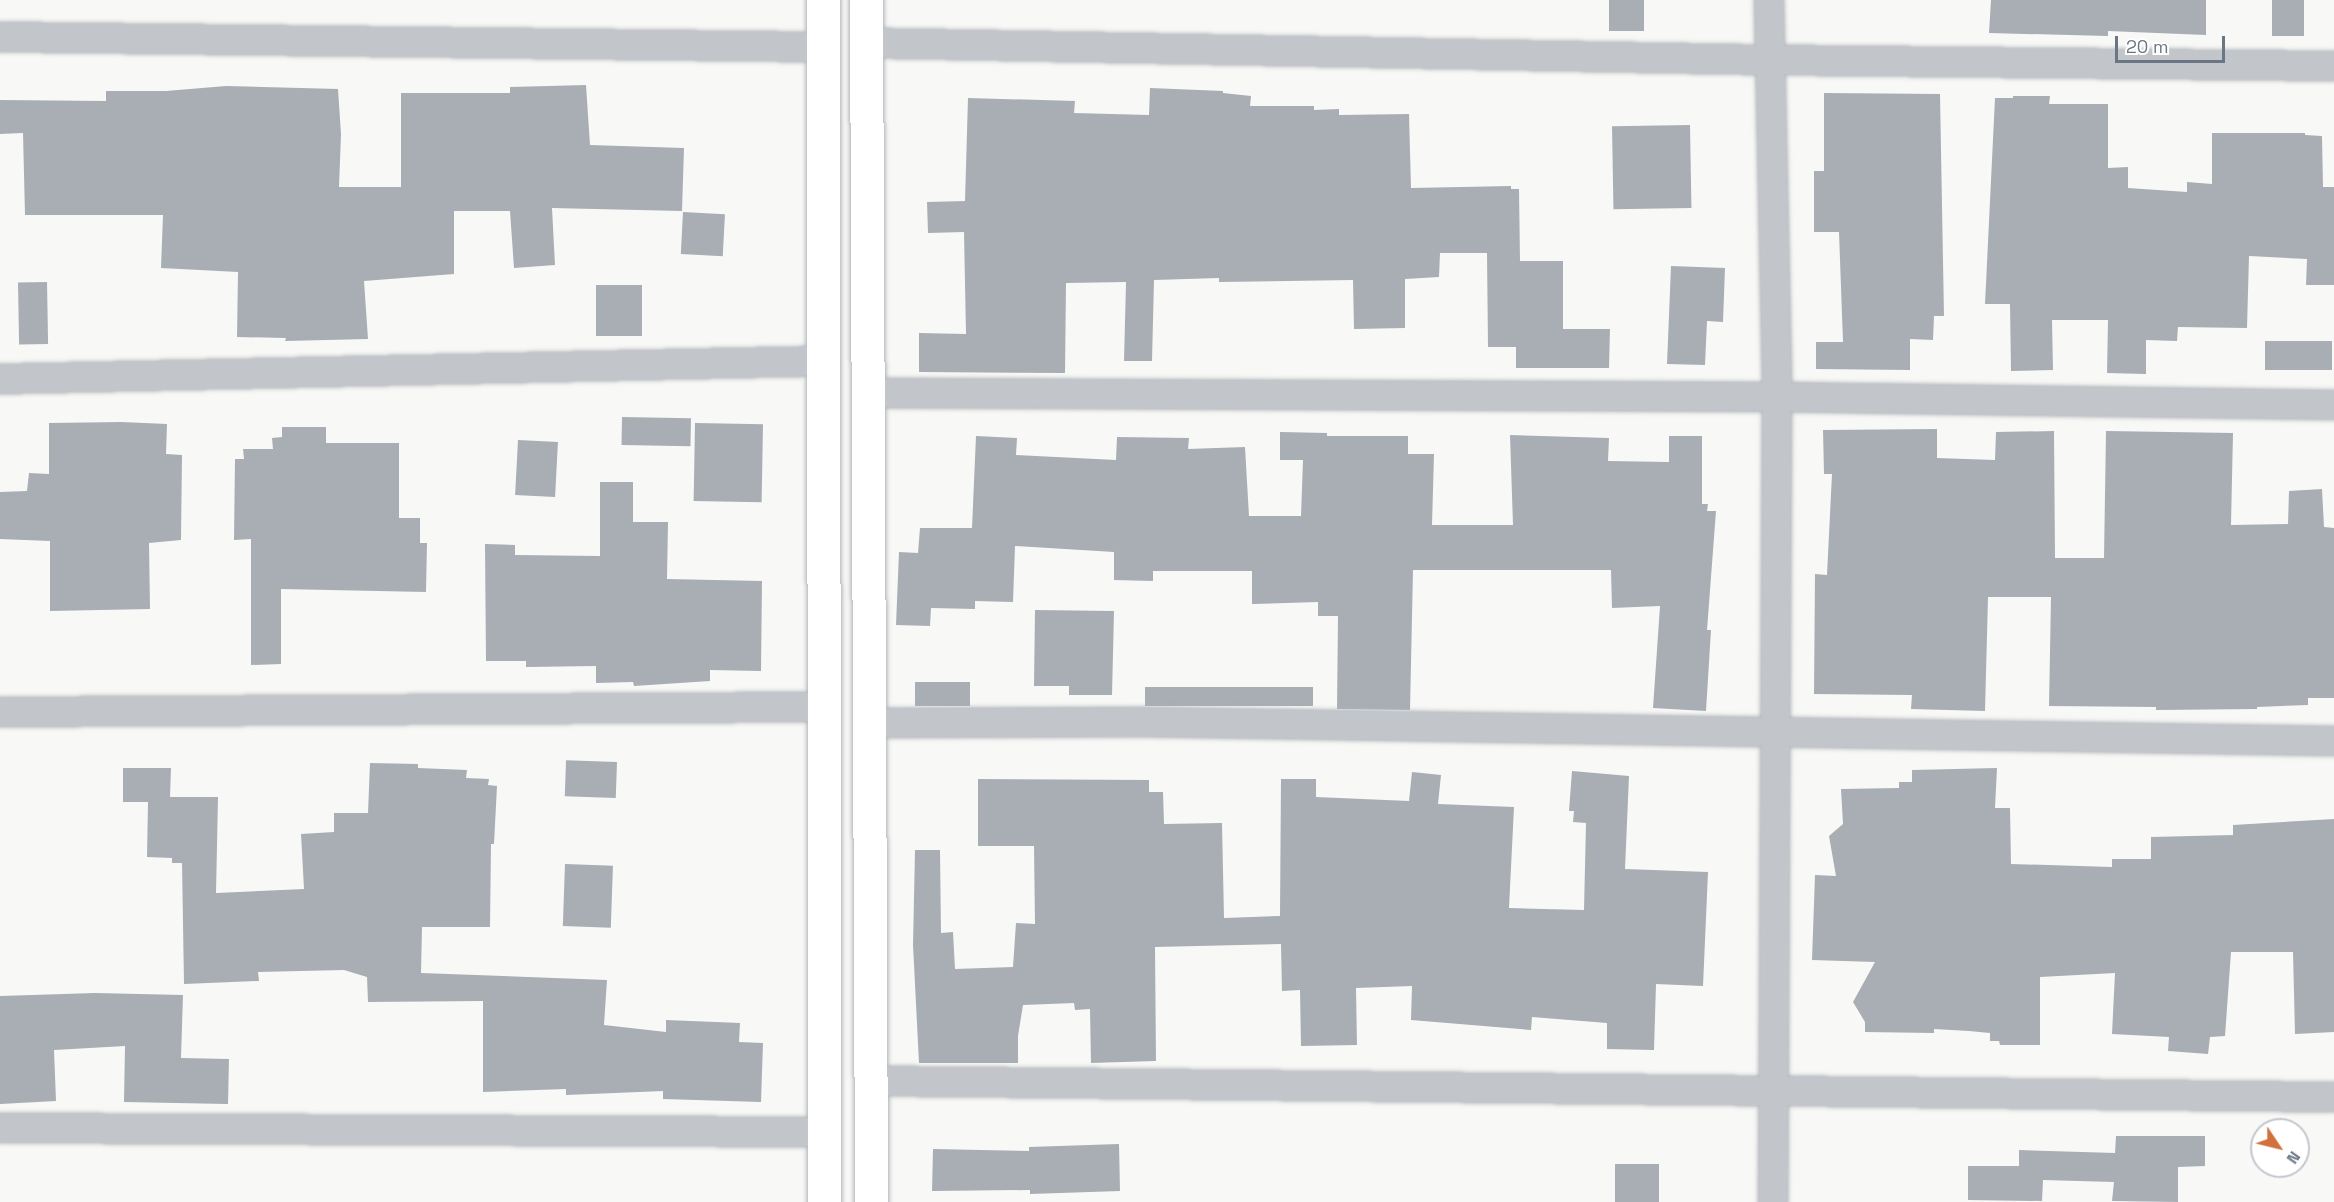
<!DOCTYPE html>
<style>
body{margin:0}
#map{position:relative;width:2334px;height:1202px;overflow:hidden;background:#f8f8f6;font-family:"Space Grotesk",sans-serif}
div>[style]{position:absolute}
.building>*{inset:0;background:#a8aeb4;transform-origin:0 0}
.roads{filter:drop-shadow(0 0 2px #b3b7bc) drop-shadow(0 0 2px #b3b7bc)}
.street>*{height:28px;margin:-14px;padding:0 14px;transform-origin:14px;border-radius:14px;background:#c2c5c9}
.secondary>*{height:33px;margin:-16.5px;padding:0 16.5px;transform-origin:16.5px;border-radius:16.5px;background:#fff}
span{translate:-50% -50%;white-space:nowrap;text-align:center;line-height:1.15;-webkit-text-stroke:6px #fff;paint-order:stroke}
.north{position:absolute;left:2250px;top:1118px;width:60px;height:60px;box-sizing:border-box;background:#fff;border:2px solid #c4c8ce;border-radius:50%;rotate:125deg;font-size:16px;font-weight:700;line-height:24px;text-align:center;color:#6b7684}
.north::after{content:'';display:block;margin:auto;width:21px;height:27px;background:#d1713d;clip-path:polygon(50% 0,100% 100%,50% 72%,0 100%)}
.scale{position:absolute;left:2115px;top:36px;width:110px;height:27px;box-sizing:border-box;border:3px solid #6b7684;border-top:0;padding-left:8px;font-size:18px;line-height:21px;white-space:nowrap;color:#6b7684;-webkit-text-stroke:4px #fff;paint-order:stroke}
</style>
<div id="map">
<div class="building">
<div style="left:1609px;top:0;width:35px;height:31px"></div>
<div style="clip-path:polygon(1991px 0,2206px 0,2206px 35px,2108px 31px,2108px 36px,1989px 33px)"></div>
<div style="left:2272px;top:0;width:32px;height:36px"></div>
<div style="clip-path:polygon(586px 85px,590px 145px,684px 148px,682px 211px,552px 208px,555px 265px,514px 268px,510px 211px,454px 211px,454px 274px,364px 281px,368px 339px,285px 341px,286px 338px,237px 337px,238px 272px,161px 268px,163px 215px,25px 215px,23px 133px,0 134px,0 100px,106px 101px,106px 91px,166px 91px,226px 86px,338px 89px,341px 134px,339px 187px,401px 187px,401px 93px,510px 93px,510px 87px)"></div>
<div style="clip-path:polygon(1150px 88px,1223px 91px,1223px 93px,1251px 96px,1250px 106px,1314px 106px,1314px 110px,1339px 109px,1339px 115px,1409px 114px,1411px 188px,1511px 186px,1511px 189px,1519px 189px,1520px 261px,1563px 261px,1563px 329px,1610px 329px,1609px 368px,1516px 368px,1516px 347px,1488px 347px,1487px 253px,1440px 253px,1439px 277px,1405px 279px,1405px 328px,1354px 329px,1353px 280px,1219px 282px,1219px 278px,1154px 280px,1152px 361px,1124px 361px,1126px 282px,1066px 283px,1065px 373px,919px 372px,919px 333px,966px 334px,964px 232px,928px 233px,927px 202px,965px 201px,968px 98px,1075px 101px,1074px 113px,1149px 115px)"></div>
<div style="clip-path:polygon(1824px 93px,1940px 94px,1944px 316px,1934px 316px,1933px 340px,1910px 339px,1910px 370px,1816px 369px,1816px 342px,1843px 342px,1839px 232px,1814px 232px,1814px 171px,1824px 171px)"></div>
<div style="clip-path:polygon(2013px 96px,2050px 96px,2049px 104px,2108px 104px,2108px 168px,2128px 167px,2128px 188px,2187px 192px,2187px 182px,2212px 184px,2212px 133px,2305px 133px,2305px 135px,2322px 136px,2323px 187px,2334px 187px,2334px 285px,2306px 285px,2307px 259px,2249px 256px,2247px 328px,2178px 327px,2177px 341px,2146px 340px,2146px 374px,2107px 373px,2108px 320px,2052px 320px,2053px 370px,2011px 371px,2010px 304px,1985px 304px,1995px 98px,2013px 98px)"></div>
<div style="left:1690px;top:125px;width:83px;height:78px;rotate:89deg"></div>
<div style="left:683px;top:212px;width:42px;height:42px;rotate:3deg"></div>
<div style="clip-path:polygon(1671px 266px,1725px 268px,1723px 322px,1707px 321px,1705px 365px,1667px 364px)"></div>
<div style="left:47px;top:282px;width:62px;height:29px;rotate:89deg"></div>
<div style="left:596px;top:285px;width:46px;height:51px"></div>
<div style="left:2265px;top:341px;width:67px;height:29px"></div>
<div style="left:622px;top:417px;width:69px;height:28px;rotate:1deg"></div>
<div style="clip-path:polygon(121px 422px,167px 424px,166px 454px,182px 455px,181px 540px,149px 543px,150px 609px,50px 611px,50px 541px,0 539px,0 492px,27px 491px,29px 473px,49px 474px,49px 423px)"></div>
<div style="left:695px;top:423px;width:68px;height:78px;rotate:1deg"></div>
<div style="clip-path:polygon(282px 427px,326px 427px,326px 443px,399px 443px,399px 518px,420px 518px,420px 543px,427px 543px,426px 592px,281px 589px,281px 664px,251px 665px,251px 539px,234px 540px,235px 459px,244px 459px,243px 449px,273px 449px,272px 438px,282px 437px)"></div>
<div style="clip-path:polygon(1937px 429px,1937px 458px,1995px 460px,1996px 432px,2054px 431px,2055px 558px,2104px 558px,2106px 431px,2233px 433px,2231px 525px,2288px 524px,2289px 491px,2322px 489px,2324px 527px,2334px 528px,2334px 698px,2308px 698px,2308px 705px,2257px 707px,2257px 709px,2156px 710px,2156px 707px,2049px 706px,2051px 597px,1988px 597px,1985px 711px,1911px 709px,1912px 695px,1814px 694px,1815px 574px,1827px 575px,1832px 474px,1824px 474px,1823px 430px)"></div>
<div style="clip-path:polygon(1280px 432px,1327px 433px,1327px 436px,1408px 436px,1408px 454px,1434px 454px,1432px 525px,1513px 525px,1510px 435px,1609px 438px,1608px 461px,1669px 462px,1669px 436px,1702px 436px,1702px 504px,1708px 504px,1707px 511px,1716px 511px,1707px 630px,1711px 630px,1706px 711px,1653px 708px,1660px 606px,1612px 608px,1611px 570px,1413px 570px,1410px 710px,1337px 709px,1338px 616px,1318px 616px,1318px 602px,1252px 604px,1252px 571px,1153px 571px,1153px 581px,1114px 580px,1114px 552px,1015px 546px,1013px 602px,975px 601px,975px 609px,931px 608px,930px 626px,896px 625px,899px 552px,918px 553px,920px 528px,972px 528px,976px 436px,1017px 438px,1016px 455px,1116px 460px,1117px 437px,1189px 438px,1188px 449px,1245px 447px,1249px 516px,1301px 516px,1303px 460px,1280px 460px)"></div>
<div style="left:518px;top:440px;width:40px;height:55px;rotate:3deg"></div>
<div style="clip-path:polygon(600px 482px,633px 482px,633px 522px,668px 522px,667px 579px,762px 581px,761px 671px,710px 670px,710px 681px,634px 686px,633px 682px,596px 683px,596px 666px,526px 667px,526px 661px,486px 661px,485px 544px,515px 545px,515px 555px,600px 556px)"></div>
<div style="clip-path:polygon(1035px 610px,1114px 611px,1112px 695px,1069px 695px,1069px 686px,1034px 686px)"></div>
<div style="left:915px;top:682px;width:55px;height:24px"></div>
<div style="left:1145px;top:687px;width:168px;height:19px"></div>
<div style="left:617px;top:762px;width:36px;height:51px;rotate:92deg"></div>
<div style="clip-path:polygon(370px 763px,418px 764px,418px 768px,467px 770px,466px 778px,489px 779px,488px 785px,497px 786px,494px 844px,491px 844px,490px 927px,422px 927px,421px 973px,607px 980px,604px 1025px,666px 1032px,666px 1020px,740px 1023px,739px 1042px,763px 1043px,761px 1102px,663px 1099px,663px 1091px,566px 1095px,566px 1089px,483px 1092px,483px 1001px,368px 1002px,367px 977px,344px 970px,258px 972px,259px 981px,184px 984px,182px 863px,172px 863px,172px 858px,147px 857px,148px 802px,123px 802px,123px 768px,171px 768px,170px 797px,218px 797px,216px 893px,304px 889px,301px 834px,334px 832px,334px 813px,368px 813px)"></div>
<div style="clip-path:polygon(1997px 768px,1995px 808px,2010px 808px,2011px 864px,2112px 867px,2112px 859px,2151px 859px,2151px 837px,2233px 835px,2233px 825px,2334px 819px,2334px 1032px,2295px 1034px,2293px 952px,2231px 952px,2225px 1036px,2210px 1037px,2208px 1054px,2168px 1051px,2169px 1037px,2112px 1034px,2115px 973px,2040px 977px,2040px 1045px,2000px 1045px,1999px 1041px,1990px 1041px,1990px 1033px,1969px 1031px,1934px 1029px,1934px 1033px,1865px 1032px,1865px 1022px,1853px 1002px,1875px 962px,1812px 960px,1815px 875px,1836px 876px,1829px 836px,1843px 824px,1841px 789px,1899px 788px,1899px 782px,1912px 782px,1912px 770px)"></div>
<div style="clip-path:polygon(1572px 771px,1629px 776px,1625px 869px,1708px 872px,1703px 986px,1656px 984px,1654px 1050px,1607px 1049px,1607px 1023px,1532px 1017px,1531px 1030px,1411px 1020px,1412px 986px,1356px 988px,1357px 1045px,1301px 1046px,1300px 990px,1282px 991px,1281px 944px,1155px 947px,1156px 1061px,1091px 1063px,1090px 1009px,1075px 1010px,1074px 1003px,1023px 1005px,1018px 1036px,1018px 1063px,919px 1063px,913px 945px,915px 850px,940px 850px,941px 933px,953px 932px,955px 969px,1013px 967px,1016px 923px,1035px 924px,1034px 846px,978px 846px,978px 779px,1149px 780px,1149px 792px,1163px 792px,1164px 824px,1222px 823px,1224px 918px,1280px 916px,1281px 779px,1316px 779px,1316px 797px,1409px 801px,1412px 772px,1441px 775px,1438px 804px,1514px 807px,1509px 908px,1584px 910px,1586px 823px,1573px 822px,1574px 811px,1569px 811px)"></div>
<div style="left:565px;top:864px;width:48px;height:62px;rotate:2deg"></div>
<div style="clip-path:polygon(95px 993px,183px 995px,181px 1058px,229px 1059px,228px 1104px,124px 1102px,125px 1046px,54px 1050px,56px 1101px,0 1104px,0 996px)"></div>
<div style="clip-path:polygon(2116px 1136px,2205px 1136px,2205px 1166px,2178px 1167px,2178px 1202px,2112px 1201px,2114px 1182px,2043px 1180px,2042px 1201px,1968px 1200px,1968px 1166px,2019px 1166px,2019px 1150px,2115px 1153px)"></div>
<div style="clip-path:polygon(1119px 1144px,1120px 1191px,1030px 1194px,1030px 1190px,932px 1191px,933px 1149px,1029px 1151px,1029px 1147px)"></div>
<div style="left:1615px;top:1164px;width:44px;height:38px"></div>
</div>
<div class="roads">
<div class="street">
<div style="left:1769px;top:0;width:397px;rotate:88.8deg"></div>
<div style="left:1777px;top:397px;width:805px;rotate:90.28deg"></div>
<div style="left:0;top:37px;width:823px;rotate:0.7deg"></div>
<div style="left:866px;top:43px;width:902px;rotate:1.08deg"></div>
<div style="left:1768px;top:60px;width:566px;rotate:0.61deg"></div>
<div style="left:0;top:379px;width:823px;rotate:-1.25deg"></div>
<div style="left:868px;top:393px;width:909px;rotate:0.25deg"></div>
<div style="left:1777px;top:397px;width:557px;rotate:0.82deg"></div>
<div style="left:0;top:712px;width:823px;rotate:-0.35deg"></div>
<div style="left:869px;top:723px;width:271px;rotate:-0.2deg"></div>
<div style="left:1140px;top:722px;width:1194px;rotate:0.91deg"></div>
<div style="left:871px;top:1081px;width:1463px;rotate:0.63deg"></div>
<div style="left:0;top:1128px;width:824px;rotate:0.28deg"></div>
</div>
<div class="secondary">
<div style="left:823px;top:0;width:1202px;rotate:89.95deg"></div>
<div style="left:866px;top:0;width:1202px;rotate:89.76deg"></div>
</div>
</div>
<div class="north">N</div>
<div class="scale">20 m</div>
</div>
